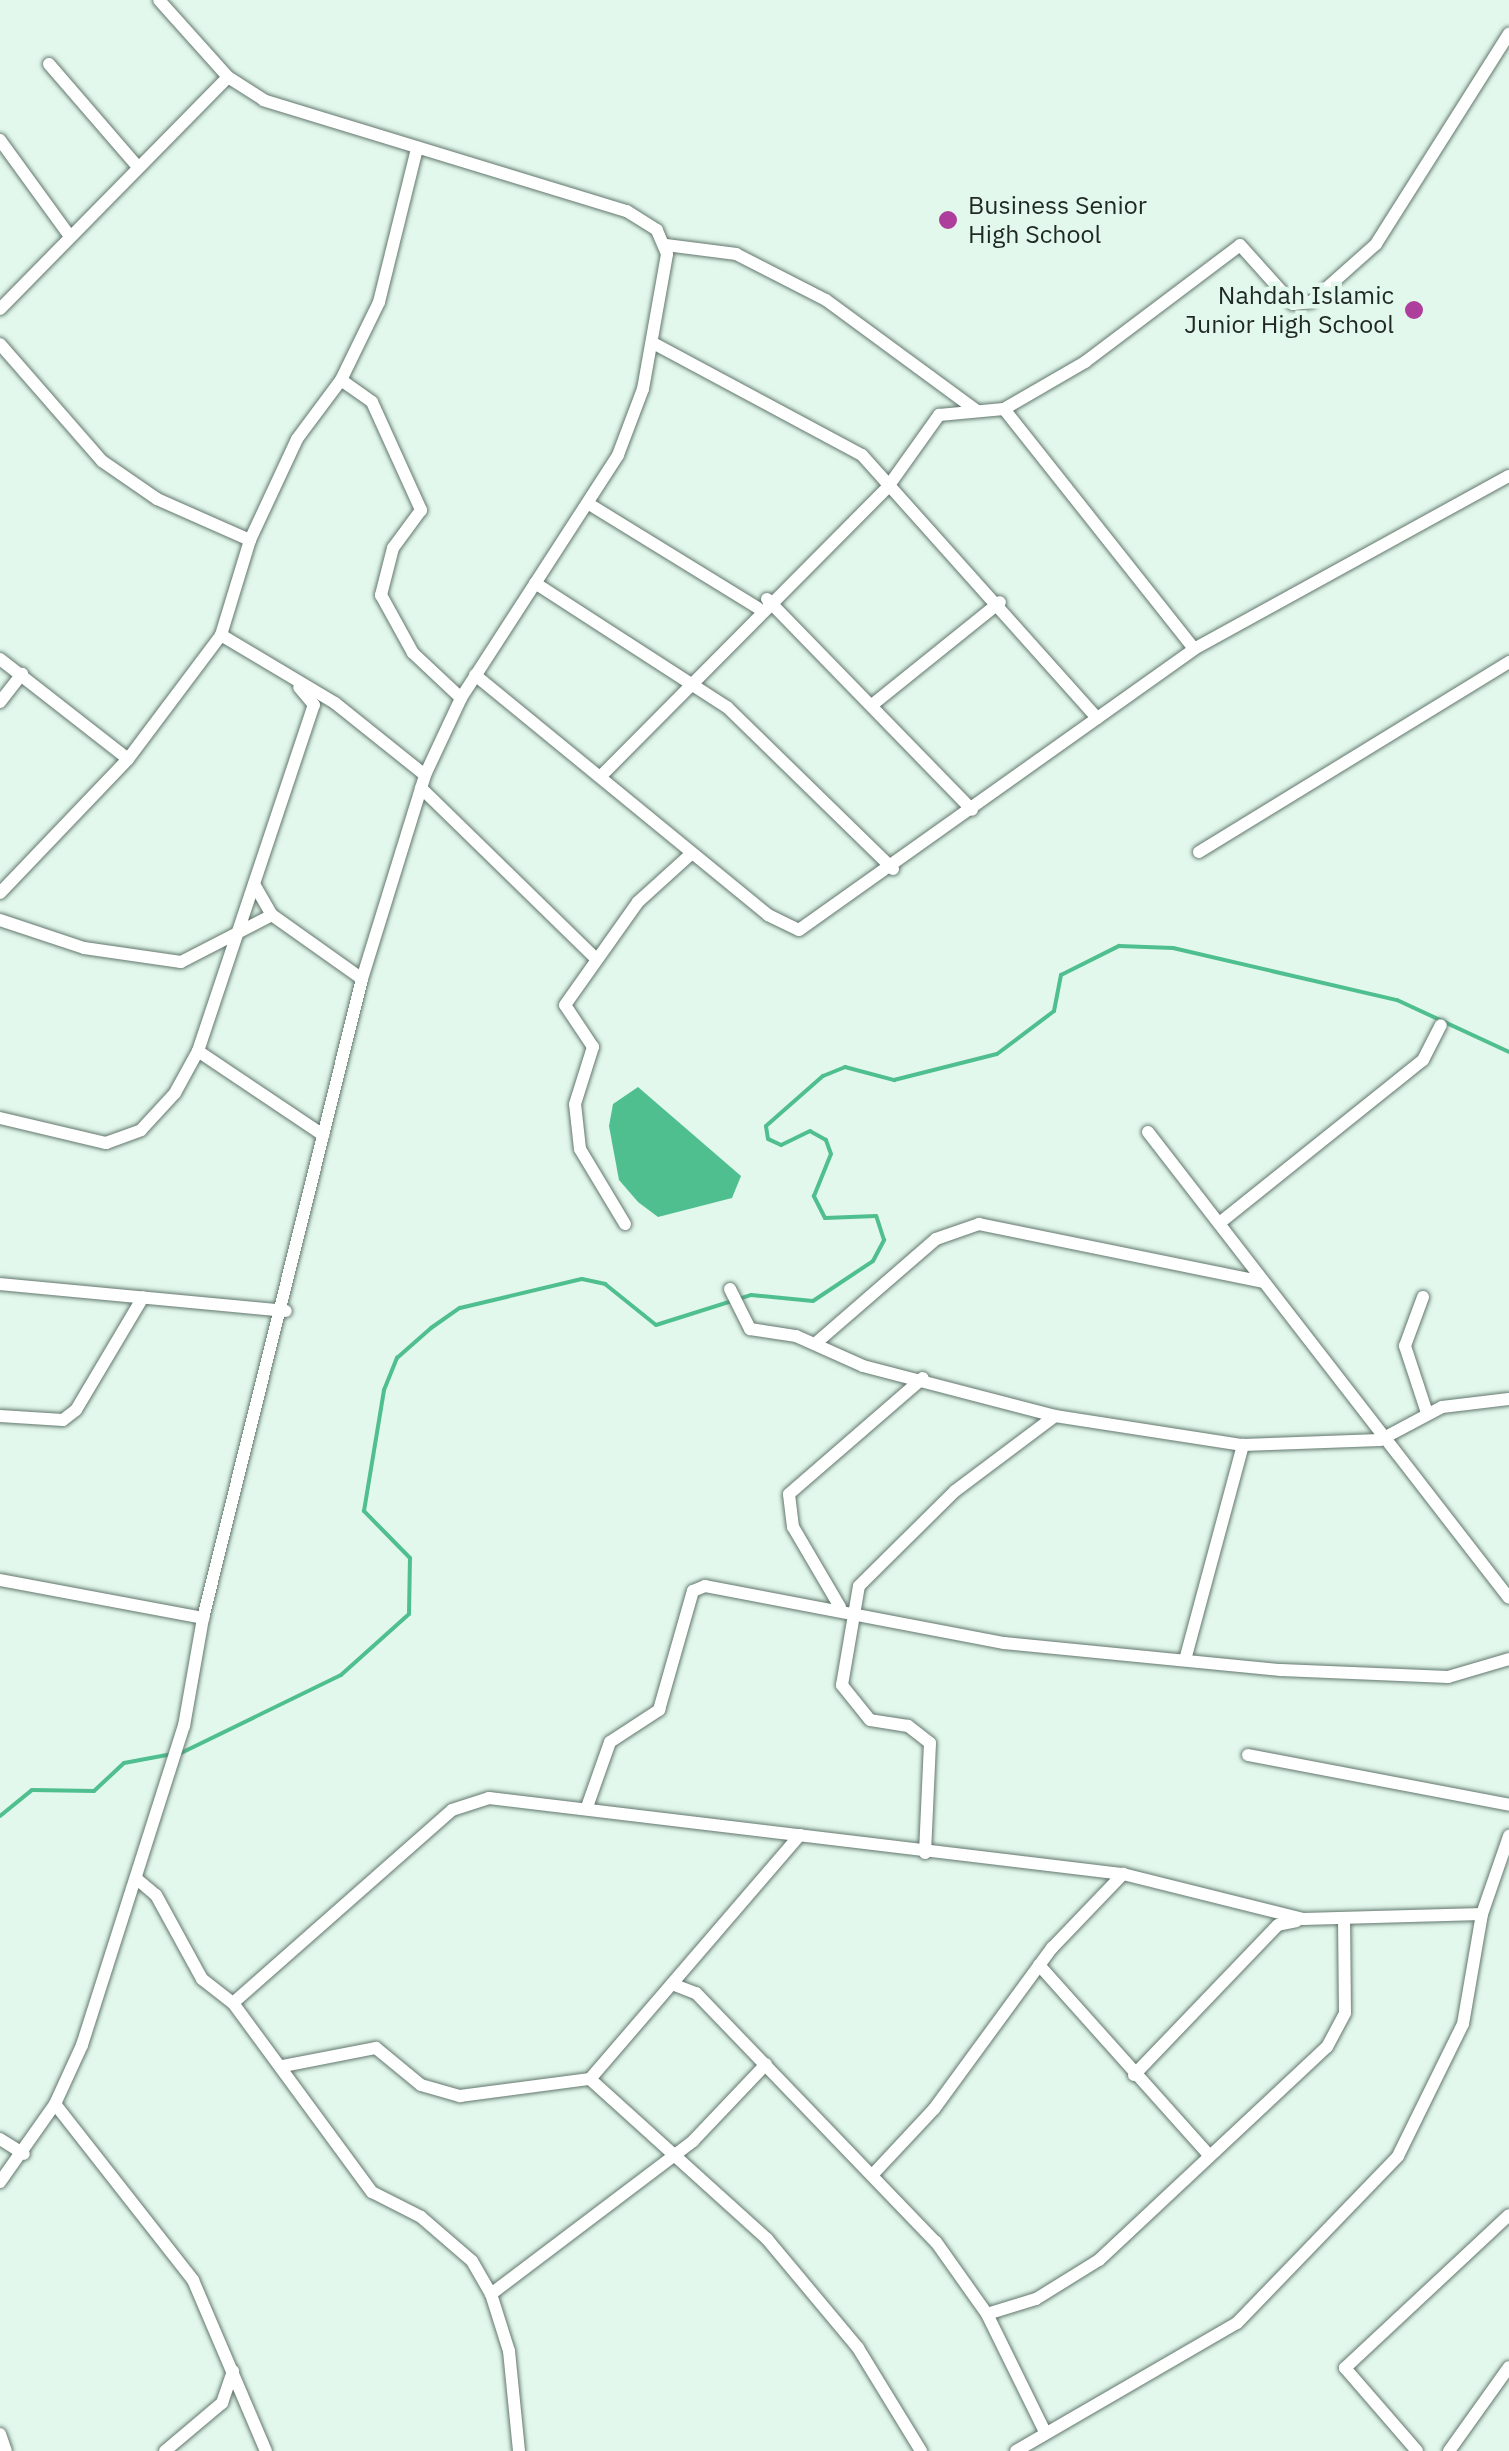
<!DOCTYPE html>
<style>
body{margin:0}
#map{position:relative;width:1509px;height:2451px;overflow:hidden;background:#e2f8ec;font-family:"IBM Plex Sans",sans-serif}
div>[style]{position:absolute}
.water>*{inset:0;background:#50bf8f}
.stream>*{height:4px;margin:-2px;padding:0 2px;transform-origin:2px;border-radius:2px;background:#50bf8f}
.roads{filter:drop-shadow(0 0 2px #63776d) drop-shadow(0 0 2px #63776d)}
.street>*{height:12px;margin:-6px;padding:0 6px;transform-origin:6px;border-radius:6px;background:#fff}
.dots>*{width:28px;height:28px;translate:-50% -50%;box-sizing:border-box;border:5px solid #e2f8ec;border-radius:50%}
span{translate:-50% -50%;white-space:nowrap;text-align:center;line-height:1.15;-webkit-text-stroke:9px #e2f8ec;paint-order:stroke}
.poi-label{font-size:25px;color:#1f2823}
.left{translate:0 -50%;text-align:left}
.right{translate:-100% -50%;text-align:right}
</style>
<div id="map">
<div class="water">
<div style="clip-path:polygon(638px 1087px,741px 1176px,732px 1198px,658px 1217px,638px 1202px,619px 1180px,609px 1126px,613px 1104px)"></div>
</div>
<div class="stream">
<div style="left:181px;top:1753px;width:178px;rotate:-26deg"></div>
<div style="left:341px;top:1675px;width:91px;rotate:-41.9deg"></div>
<div style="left:409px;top:1614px;width:56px;rotate:-89deg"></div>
<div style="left:410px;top:1558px;width:66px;rotate:-134.4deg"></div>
<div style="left:364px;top:1511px;width:123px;rotate:-80.6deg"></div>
<div style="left:384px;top:1390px;width:35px;rotate:-68deg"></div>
<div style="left:397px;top:1358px;width:45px;rotate:-41.4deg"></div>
<div style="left:431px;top:1328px;width:35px;rotate:-35deg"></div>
<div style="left:460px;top:1308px;width:125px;rotate:-13.4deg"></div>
<div style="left:582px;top:1279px;width:24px;rotate:12deg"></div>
<div style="left:605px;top:1284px;width:65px;rotate:38.8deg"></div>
<div style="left:656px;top:1325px;width:100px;rotate:-17.5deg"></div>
<div style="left:751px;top:1295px;width:62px;rotate:5.5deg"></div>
<div style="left:813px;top:1301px;width:72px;rotate:-33.7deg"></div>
<div style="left:873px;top:1261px;width:24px;rotate:-62deg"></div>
<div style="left:884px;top:1240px;width:25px;rotate:-108deg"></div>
<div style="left:876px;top:1216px;width:51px;rotate:177.8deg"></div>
<div style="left:825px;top:1218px;width:25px;rotate:-117deg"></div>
<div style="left:814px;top:1196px;width:45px;rotate:-68deg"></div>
<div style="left:831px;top:1154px;width:15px;rotate:-110deg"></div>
<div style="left:826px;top:1140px;width:18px;rotate:-151deg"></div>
<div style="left:810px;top:1131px;width:32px;rotate:154deg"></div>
<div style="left:781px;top:1145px;width:14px;rotate:-155deg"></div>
<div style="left:768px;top:1139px;width:13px;rotate:-99deg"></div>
<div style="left:766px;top:1126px;width:76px;rotate:-41.3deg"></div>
<div style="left:823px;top:1076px;width:24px;rotate:-22deg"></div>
<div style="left:845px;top:1067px;width:51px;rotate:14.9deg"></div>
<div style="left:894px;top:1080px;width:106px;rotate:-14.2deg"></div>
<div style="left:997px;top:1054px;width:71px;rotate:-37deg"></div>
<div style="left:1054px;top:1011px;width:37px;rotate:-79deg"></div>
<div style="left:1061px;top:975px;width:65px;rotate:-26.6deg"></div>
<div style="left:1119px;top:946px;width:54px;rotate:2.1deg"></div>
<div style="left:1173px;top:948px;width:230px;rotate:13.1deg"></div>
<div style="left:1397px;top:1000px;width:123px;rotate:24.9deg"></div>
<div style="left:0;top:1816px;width:41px;rotate:-39.1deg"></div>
<div style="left:32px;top:1790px;width:62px;rotate:0.9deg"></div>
<div style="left:94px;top:1791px;width:41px;rotate:-43deg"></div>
<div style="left:124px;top:1763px;width:49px;rotate:-10.6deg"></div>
</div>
<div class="roads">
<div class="street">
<div style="left:49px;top:64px;width:136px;rotate:49.2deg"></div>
<div style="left:0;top:140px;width:117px;rotate:54deg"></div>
<div style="left:666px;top:245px;width:71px;rotate:7.3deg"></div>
<div style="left:736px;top:254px;width:101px;rotate:27.1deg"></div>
<div style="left:826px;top:300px;width:186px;rotate:36.3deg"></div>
<div style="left:0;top:309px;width:325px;rotate:-45.5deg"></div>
<div style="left:653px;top:343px;width:237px;rotate:28.2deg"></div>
<div style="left:862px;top:455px;width:353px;rotate:48.2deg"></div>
<div style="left:0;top:344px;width:155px;rotate:48.9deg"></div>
<div style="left:102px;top:461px;width:67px;rotate:34.6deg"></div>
<div style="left:157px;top:499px;width:102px;rotate:23.8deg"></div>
<div style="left:341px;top:380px;width:38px;rotate:35deg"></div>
<div style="left:372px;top:402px;width:119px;rotate:65.6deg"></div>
<div style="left:421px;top:510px;width:47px;rotate:126.4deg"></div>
<div style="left:393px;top:548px;width:49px;rotate:104.3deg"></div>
<div style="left:381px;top:595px;width:66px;rotate:61.1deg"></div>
<div style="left:413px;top:653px;width:66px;rotate:43.2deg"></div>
<div style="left:1004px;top:409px;width:306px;rotate:51.6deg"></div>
<div style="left:589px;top:504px;width:198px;rotate:31.6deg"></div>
<div style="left:535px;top:583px;width:229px;rotate:32.9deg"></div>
<div style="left:727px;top:707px;width:232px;rotate:44.3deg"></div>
<div style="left:767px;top:599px;width:294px;rotate:45.8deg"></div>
<div style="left:221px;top:635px;width:133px;rotate:30.8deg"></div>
<div style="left:335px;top:703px;width:115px;rotate:38.7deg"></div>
<div style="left:0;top:659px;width:162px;rotate:38deg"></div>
<div style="left:475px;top:675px;width:379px;rotate:39.3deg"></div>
<div style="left:768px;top:915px;width:34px;rotate:26deg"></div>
<div style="left:799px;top:930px;width:485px;rotate:-35.4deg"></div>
<div style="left:1194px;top:649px;width:359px;rotate:-28.8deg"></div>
<div style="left:0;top:702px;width:36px;rotate:-52deg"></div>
<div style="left:872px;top:705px;width:164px;rotate:-38.8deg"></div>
<div style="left:602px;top:775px;width:404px;rotate:-45.2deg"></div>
<div style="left:887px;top:488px;width:90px;rotate:-54.5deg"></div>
<div style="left:939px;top:415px;width:65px;rotate:-5.3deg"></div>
<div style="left:1004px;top:409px;width:94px;rotate:-30.1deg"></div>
<div style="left:1085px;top:362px;width:194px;rotate:-37deg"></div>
<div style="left:1240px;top:245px;width:79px;rotate:48.1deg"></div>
<div style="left:1293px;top:304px;width:18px;rotate:-6deg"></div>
<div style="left:1311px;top:302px;width:87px;rotate:-41.7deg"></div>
<div style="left:1376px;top:244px;width:249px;rotate:-57.7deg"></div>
<div style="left:421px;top:788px;width:245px;rotate:44.3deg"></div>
<div style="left:1199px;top:852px;width:364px;rotate:-31.5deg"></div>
<div style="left:254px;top:884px;width:36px;rotate:60deg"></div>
<div style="left:272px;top:915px;width:110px;rotate:35.4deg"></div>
<div style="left:0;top:893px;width:185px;rotate:-46.3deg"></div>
<div style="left:128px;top:759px;width:155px;rotate:-53.1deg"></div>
<div style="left:221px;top:635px;width:99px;rotate:-73deg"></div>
<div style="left:250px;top:540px;width:111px;rotate:-65deg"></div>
<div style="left:297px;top:439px;width:74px;rotate:-53.3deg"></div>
<div style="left:341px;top:380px;width:87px;rotate:-64deg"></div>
<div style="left:379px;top:302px;width:159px;rotate:-76.1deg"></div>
<div style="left:0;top:920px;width:89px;rotate:18.4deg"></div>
<div style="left:84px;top:948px;width:98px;rotate:8.2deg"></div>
<div style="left:181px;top:962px;width:102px;rotate:-27.3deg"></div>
<div style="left:198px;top:1051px;width:151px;rotate:33.9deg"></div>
<div style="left:0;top:1118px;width:109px;rotate:13.3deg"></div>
<div style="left:106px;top:1143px;width:37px;rotate:-20deg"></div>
<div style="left:141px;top:1130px;width:50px;rotate:-47.4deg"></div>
<div style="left:175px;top:1093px;width:48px;rotate:-61.3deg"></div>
<div style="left:198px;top:1051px;width:365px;rotate:-71.5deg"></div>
<div style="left:314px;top:705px;width:23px;rotate:-130deg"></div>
<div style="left:1148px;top:1132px;width:589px;rotate:52.24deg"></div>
<div style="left:1222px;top:1221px;width:258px;rotate:-38.7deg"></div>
<div style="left:1423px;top:1060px;width:39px;rotate:-63deg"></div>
<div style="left:625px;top:1224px;width:87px;rotate:-121deg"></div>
<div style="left:580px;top:1149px;width:45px;rotate:-96.3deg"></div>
<div style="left:575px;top:1104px;width:60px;rotate:-72.5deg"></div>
<div style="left:593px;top:1047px;width:50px;rotate:-123.7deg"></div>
<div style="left:565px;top:1005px;width:126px;rotate:-54.7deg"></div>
<div style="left:638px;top:902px;width:72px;rotate:-42.2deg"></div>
<div style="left:0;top:1284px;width:287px;rotate:5.4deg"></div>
<div style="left:730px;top:1289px;width:45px;rotate:63.4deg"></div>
<div style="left:750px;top:1329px;width:47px;rotate:8.7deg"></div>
<div style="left:796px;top:1336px;width:73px;rotate:24.1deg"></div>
<div style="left:863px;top:1366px;width:198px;rotate:14.6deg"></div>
<div style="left:1055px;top:1416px;width:190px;rotate:8.8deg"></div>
<div style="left:1243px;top:1445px;width:137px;rotate:-2.1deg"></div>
<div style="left:1380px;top:1440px;width:70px;rotate:-28deg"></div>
<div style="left:1442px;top:1407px;width:67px;rotate:-6.8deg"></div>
<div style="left:1423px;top:1297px;width:52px;rotate:110.2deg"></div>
<div style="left:1405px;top:1346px;width:71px;rotate:71.8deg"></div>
<div style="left:816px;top:1343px;width:159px;rotate:-40.9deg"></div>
<div style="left:936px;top:1239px;width:46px;rotate:-19.2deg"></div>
<div style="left:979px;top:1224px;width:290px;rotate:11.5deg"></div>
<div style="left:0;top:1416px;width:63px;rotate:3.6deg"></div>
<div style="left:63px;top:1420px;width:16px;rotate:-38deg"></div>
<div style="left:76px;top:1410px;width:131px;rotate:-59.3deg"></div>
<div style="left:0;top:1580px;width:207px;rotate:10.6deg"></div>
<div style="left:840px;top:1607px;width:93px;rotate:-120.4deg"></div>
<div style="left:793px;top:1527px;width:33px;rotate:-97deg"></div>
<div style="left:789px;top:1494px;width:177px;rotate:-40.9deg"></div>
<div style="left:1185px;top:1660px;width:223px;rotate:-74.9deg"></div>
<div style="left:1248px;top:1755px;width:266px;rotate:10.8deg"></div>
<div style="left:587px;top:1807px;width:69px;rotate:-70.5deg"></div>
<div style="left:610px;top:1742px;width:59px;rotate:-33.1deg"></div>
<div style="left:659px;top:1710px;width:124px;rotate:-74.1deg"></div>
<div style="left:693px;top:1591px;width:13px;rotate:-23deg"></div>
<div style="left:705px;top:1586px;width:304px;rotate:10.8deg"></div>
<div style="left:1004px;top:1643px;width:278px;rotate:5.6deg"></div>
<div style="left:1281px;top:1670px;width:167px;rotate:2.4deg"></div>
<div style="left:1448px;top:1677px;width:64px;rotate:-16.4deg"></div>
<div style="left:925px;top:1853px;width:110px;rotate:-87.4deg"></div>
<div style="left:930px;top:1743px;width:28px;rotate:-142deg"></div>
<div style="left:908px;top:1726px;width:38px;rotate:-171deg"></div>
<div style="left:870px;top:1720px;width:45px;rotate:-128.7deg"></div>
<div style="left:842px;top:1685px;width:100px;rotate:-80.3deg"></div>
<div style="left:859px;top:1586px;width:135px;rotate:-44.7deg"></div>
<div style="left:955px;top:1491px;width:125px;rotate:-36.9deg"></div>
<div style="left:138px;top:1880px;width:23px;rotate:40deg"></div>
<div style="left:156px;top:1895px;width:96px;rotate:61.3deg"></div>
<div style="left:202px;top:1979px;width:39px;rotate:38deg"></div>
<div style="left:233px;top:2003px;width:292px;rotate:-41.4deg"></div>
<div style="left:452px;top:1810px;width:39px;rotate:-18deg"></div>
<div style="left:489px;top:1798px;width:639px;rotate:6.84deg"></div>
<div style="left:1123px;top:1874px;width:186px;rotate:14deg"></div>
<div style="left:1303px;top:1919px;width:179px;rotate:-1.6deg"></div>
<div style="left:1039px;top:1965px;width:254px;rotate:48.2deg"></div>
<div style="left:672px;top:1984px;width:26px;rotate:21deg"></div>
<div style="left:696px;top:1993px;width:346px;rotate:46.1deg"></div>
<div style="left:936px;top:2242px;width:88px;rotate:54.7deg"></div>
<div style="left:987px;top:2314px;width:131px;rotate:63.8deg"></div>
<div style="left:233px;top:2003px;width:235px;rotate:53.7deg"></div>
<div style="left:372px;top:2192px;width:55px;rotate:27deg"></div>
<div style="left:421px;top:2217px;width:67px;rotate:40.8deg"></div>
<div style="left:472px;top:2261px;width:38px;rotate:60deg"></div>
<div style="left:283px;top:2066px;width:95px;rotate:-11deg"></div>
<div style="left:376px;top:2048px;width:58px;rotate:39.4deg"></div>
<div style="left:421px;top:2085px;width:41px;rotate:15.8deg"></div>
<div style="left:460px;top:2096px;width:131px;rotate:-7.5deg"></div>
<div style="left:590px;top:2079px;width:239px;rotate:42.1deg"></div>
<div style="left:767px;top:2239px;width:142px;rotate:50.1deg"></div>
<div style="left:858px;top:2348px;width:121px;rotate:58.5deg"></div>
<div style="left:1134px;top:2075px;width:208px;rotate:-46.2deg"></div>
<div style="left:1278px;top:1925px;width:19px;rotate:-12deg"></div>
<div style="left:590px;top:2079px;width:322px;rotate:-49.3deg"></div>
<div style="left:55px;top:2104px;width:224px;rotate:51.9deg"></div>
<div style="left:193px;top:2280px;width:186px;rotate:66.9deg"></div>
<div style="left:0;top:2139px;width:28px;rotate:32deg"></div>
<div style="left:876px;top:2171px;width:85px;rotate:-46.9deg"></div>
<div style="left:934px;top:2109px;width:200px;rotate:-53.8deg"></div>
<div style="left:1052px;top:1948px;width:103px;rotate:-46.2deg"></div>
<div style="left:0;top:2182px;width:95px;rotate:-54.8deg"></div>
<div style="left:55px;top:2104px;width:65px;rotate:-65.4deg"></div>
<div style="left:82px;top:2045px;width:335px;rotate:-72.3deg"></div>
<div style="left:184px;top:1726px;width:110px;rotate:-80deg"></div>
<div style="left:203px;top:1618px;width:658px;rotate:-76.03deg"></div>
<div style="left:362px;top:979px;width:214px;rotate:-72.8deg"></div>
<div style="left:425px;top:775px;width:85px;rotate:-64.9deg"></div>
<div style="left:461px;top:698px;width:289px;rotate:-57.1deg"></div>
<div style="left:618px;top:455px;width:71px;rotate:-69.3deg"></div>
<div style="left:643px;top:389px;width:137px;rotate:-79.9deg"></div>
<div style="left:667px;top:254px;width:26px;rotate:-113deg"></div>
<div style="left:657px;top:230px;width:36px;rotate:-148deg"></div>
<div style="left:626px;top:211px;width:379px;rotate:-163deg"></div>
<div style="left:264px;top:100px;width:43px;rotate:-147.4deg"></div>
<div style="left:228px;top:77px;width:103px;rotate:-131.9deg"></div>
<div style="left:987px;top:2314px;width:51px;rotate:-17deg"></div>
<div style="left:1036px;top:2299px;width:74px;rotate:-31.8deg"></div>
<div style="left:1099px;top:2260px;width:312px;rotate:-43.1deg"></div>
<div style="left:1327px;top:2047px;width:38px;rotate:-62deg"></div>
<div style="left:1345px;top:2013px;width:95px;rotate:-90.6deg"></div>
<div style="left:0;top:2434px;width:18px;rotate:71deg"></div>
<div style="left:165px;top:2451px;width:75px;rotate:-40.1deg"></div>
<div style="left:222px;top:2403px;width:34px;rotate:-71deg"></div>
<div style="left:519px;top:2451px;width:100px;rotate:-95.7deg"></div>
<div style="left:509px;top:2351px;width:60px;rotate:-107.5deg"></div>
<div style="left:491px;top:2294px;width:253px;rotate:-37.1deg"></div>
<div style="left:693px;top:2141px;width:106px;rotate:-46.5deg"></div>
<div style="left:1016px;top:2451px;width:255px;rotate:-30.1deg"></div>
<div style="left:1237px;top:2323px;width:232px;rotate:-46deg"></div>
<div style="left:1398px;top:2156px;width:147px;rotate:-63.8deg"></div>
<div style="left:1463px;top:2024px;width:112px;rotate:-80.2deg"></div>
<div style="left:1482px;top:1914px;width:83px;rotate:-70.9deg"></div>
<div style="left:1417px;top:2451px;width:110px;rotate:-130.9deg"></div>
<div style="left:1345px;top:2368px;width:224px;rotate:-43deg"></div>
<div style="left:1449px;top:2451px;width:103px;rotate:-54.5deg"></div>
</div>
</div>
<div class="dots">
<div style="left:948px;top:220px;background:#ae3e9b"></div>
<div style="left:1414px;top:310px;background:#ae3e9b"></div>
</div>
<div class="poi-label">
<span class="left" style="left:968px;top:220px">Business Senior<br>High School</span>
<span class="right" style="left:1394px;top:310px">Nahdah Islamic<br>Junior High School</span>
</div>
</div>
